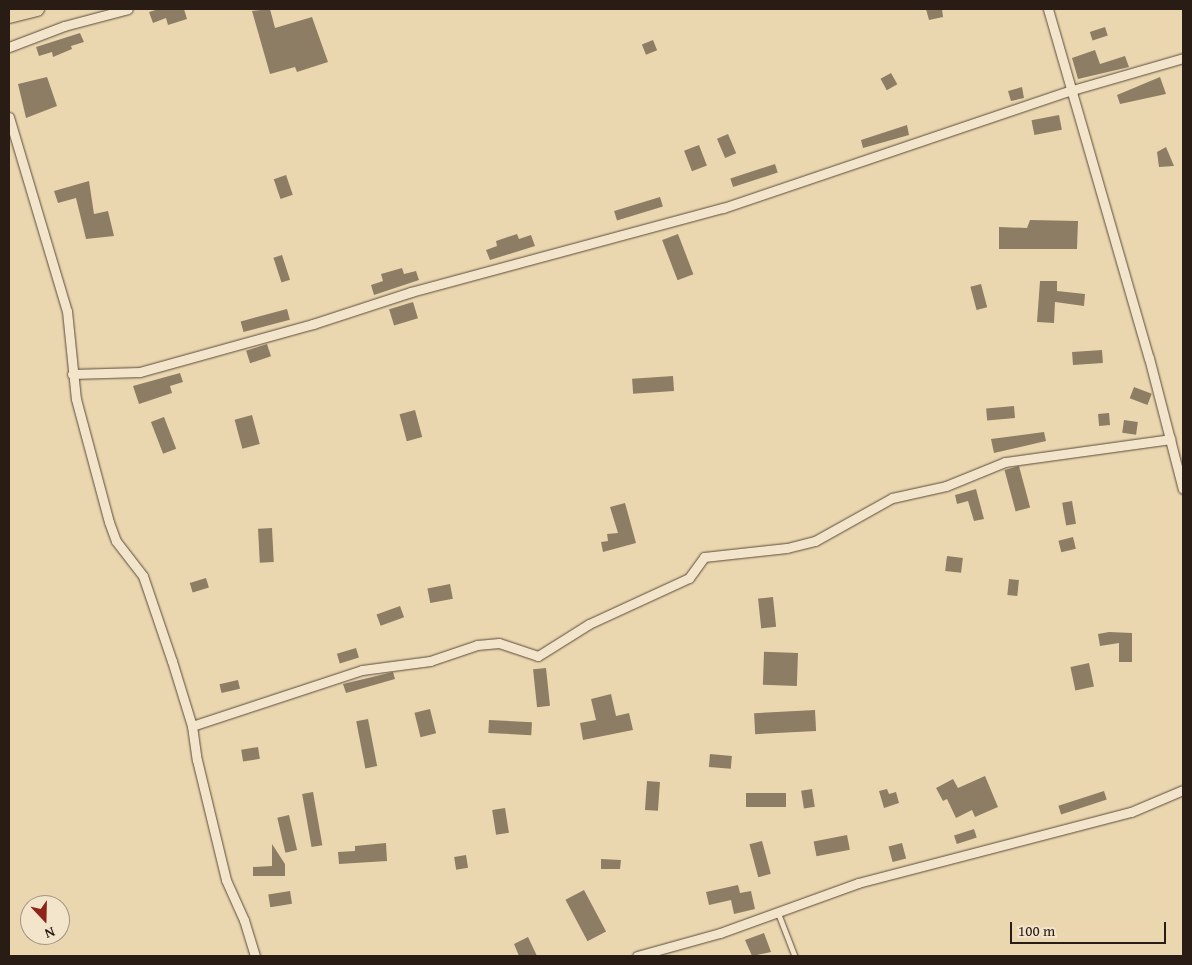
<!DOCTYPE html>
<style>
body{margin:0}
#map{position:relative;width:1192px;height:965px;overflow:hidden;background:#ebd7af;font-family:"Gentium Book Plus",serif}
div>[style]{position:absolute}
.building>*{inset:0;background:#8e7d65;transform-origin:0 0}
.roads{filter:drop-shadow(0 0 1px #5a4b3c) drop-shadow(0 0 1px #5a4b3c)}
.lane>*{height:4.5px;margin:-2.25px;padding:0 2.25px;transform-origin:2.25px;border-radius:2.25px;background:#f2e5cb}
.street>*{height:9px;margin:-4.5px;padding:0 4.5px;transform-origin:4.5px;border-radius:4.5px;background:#f2e5cb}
.primary>*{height:14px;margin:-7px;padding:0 7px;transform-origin:7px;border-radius:7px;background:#ebd7af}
span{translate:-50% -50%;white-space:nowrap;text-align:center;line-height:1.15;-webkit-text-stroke:4.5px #f2e5cb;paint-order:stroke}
.frame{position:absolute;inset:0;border:10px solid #291c15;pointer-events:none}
.north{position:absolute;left:20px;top:895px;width:50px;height:50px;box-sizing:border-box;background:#f2e5cb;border:1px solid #a29582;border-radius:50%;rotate:159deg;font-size:14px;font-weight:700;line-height:20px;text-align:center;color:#291c15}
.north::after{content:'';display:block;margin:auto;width:18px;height:22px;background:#8f2418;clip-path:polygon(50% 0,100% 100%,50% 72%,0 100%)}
.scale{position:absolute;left:1010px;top:922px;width:156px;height:22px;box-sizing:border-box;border:2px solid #291c15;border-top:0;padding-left:6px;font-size:15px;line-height:18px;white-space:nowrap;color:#291c15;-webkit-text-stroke:4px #f2e5cb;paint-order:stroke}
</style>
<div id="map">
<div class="building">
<div style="clip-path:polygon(159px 9px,184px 9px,187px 19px,168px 25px,166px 18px,153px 23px,149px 12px)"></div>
<div style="clip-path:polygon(270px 9px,275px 28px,312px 17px,328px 62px,297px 72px,295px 67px,270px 74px,252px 11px)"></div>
<div style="clip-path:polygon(926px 9px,942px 9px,943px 17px,929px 20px)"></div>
<div style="left:1105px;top:27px;width:9px;height:16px;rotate:72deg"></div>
<div style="clip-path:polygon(80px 33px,84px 42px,71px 46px,72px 49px,53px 57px,52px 52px,39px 56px,36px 47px)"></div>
<div style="left:653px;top:40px;width:11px;height:12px;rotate:68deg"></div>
<div style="clip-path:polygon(1095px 50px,1100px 64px,1125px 56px,1129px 67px,1078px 79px,1072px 58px)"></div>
<div style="left:891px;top:73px;width:13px;height:12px;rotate:61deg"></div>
<div style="clip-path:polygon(47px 77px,57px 106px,26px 118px,18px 84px)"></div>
<div style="clip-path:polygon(1160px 77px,1166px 94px,1120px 104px,1117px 95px)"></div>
<div style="clip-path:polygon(1022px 87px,1024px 98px,1011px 101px,1008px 91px)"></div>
<div style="left:1059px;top:115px;width:15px;height:28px;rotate:79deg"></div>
<div style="clip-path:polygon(907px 125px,909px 135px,863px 148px,861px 140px)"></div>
<div style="left:728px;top:134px;width:21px;height:12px;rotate:67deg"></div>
<div style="left:699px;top:145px;width:22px;height:16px;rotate:69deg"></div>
<div style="clip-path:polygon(1166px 147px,1174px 166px,1159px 167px,1157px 152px)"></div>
<div style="left:775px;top:164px;width:9px;height:47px;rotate:72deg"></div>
<div style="left:286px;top:175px;width:21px;height:13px;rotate:71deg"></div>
<div style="clip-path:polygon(89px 181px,94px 214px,108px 211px,114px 236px,86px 239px,76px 198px,58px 203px,54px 191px)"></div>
<div style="left:660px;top:197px;width:10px;height:48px;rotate:73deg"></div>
<div style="clip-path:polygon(1030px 220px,1078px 221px,1077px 249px,999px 249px,999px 227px,1027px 228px)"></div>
<div style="clip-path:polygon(517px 234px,519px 239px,531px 235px,535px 246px,490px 260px,486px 250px,497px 246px,496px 241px)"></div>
<div style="left:678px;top:234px;width:43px;height:17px;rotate:69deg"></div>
<div style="left:282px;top:255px;width:26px;height:9px;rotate:72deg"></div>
<div style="clip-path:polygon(402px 268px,404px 274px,416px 271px,419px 280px,374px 295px,371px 285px,383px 281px,381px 274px)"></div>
<div style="clip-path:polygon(1040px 281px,1057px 281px,1057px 291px,1085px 294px,1084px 306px,1055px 302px,1054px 323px,1037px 322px)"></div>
<div style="left:981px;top:284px;width:24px;height:11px;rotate:75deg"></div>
<div style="left:413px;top:302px;width:17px;height:25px;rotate:73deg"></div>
<div style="left:287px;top:309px;width:11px;height:48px;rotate:75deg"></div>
<div style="left:267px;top:344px;width:13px;height:22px;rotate:72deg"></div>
<div style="left:1102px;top:350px;width:13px;height:30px;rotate:86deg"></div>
<div style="clip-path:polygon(180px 373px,183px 382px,170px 386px,172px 393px,139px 404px,133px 386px)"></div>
<div style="left:673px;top:376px;width:15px;height:41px;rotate:86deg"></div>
<div style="left:1134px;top:387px;width:19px;height:12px;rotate:21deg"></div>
<div style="left:1014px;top:406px;width:12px;height:28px;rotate:85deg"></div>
<div style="left:415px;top:410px;width:28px;height:16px;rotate:75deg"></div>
<div style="left:1109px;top:413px;width:12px;height:11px;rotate:85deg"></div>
<div style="left:252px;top:415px;width:30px;height:18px;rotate:75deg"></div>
<div style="left:164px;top:417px;width:34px;height:14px;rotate:69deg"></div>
<div style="left:1124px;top:420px;width:14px;height:13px;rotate:8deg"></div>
<div style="clip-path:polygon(1044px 432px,1046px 441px,994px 453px,991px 439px)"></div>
<div style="left:1019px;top:466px;width:43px;height:15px;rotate:75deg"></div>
<div style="clip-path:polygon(976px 489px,984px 519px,974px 521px,968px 501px,957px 504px,955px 495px)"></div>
<div style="left:1072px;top:501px;width:23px;height:10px;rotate:80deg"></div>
<div style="clip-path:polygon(625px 503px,636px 543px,603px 552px,601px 542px,608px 541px,607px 534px,618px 533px,610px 507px)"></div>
<div style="left:272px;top:528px;width:34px;height:14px;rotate:87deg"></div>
<div style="left:1073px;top:537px;width:12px;height:15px;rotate:76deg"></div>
<div style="left:947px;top:556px;width:16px;height:15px;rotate:7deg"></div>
<div style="left:206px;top:578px;width:10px;height:17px;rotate:73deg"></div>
<div style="left:1009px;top:579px;width:10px;height:16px;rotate:6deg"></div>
<div style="left:450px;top:584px;width:15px;height:23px;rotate:79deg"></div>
<div style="left:773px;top:597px;width:30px;height:15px;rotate:84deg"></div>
<div style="left:400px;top:606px;width:12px;height:25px;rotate:70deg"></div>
<div style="clip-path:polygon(1109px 632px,1132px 633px,1132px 662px,1119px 662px,1119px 643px,1100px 646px,1098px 634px)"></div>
<div style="left:356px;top:648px;width:10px;height:20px;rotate:73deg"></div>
<div style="left:798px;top:653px;width:33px;height:34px;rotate:92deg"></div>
<div style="left:1089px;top:663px;width:24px;height:19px;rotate:78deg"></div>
<div style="left:546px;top:668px;width:38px;height:13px;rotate:84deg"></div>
<div style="clip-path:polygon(393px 672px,395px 679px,346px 693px,343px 684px)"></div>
<div style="left:238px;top:680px;width:9px;height:19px;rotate:77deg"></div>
<div style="clip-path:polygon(611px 694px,616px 716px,629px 713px,633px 730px,583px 740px,580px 723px,596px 720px,591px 699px)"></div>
<div style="left:430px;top:709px;width:25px;height:16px;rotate:76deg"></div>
<div style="left:815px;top:710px;width:21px;height:61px;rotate:87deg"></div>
<div style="left:368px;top:719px;width:48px;height:12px;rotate:79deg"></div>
<div style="left:489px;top:720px;width:43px;height:13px;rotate:3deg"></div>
<div style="left:258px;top:747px;width:12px;height:17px;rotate:81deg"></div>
<div style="left:710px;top:754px;width:22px;height:13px;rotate:5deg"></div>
<div style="clip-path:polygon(985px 776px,998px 807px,975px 817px,972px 810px,956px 818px,947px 799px,943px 801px,936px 788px,953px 779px,958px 788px)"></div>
<div style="left:647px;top:781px;width:13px;height:29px;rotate:4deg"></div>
<div style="left:812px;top:789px;width:18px;height:11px;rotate:81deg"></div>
<div style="clip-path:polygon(887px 789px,889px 794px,896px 792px,899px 803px,884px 808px,879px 791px)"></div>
<div style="left:1104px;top:791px;width:9px;height:48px;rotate:72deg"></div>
<div style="left:313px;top:792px;width:54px;height:11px;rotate:80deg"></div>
<div style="left:786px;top:793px;width:14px;height:40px;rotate:90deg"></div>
<div style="left:505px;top:808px;width:25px;height:13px;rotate:81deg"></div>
<div style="left:289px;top:815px;width:36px;height:12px;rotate:77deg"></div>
<div style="left:974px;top:829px;width:9px;height:21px;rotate:72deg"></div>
<div style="left:847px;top:835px;width:15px;height:34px;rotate:79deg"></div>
<div style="left:762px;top:841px;width:34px;height:13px;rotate:75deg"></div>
<div style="clip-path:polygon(386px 843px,387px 861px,339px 864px,338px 852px,355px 851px,355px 846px)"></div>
<div style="left:902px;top:843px;width:16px;height:14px;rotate:75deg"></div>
<div style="clip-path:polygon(272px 844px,285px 864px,285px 876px,253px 876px,253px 867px,272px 866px)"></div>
<div style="left:466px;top:855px;width:13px;height:12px;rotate:81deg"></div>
<div style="clip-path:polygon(601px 859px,621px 860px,620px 869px,601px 869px)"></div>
<div style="clip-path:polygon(738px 885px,740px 893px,751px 891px,755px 909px,734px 914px,731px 900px,709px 905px,706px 892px)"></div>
<div style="left:584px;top:890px;width:47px;height:21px;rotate:62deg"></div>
<div style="left:290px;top:891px;width:13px;height:22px;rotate:81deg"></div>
<div style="clip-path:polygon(764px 933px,771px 952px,752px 956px,745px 940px)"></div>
<div style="clip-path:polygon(528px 937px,537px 956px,519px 956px,514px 944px)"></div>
</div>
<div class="roads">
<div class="lane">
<div style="left:778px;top:912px;width:47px;rotate:68.9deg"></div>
</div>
<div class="street">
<div style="left:1048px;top:9px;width:363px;rotate:73.9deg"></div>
<div style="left:1149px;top:358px;width:135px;rotate:75.5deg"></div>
<div style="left:9px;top:47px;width:59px;rotate:-20.9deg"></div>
<div style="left:64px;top:26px;width:66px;rotate:-14.9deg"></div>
<div style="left:9px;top:117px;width:202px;rotate:73.4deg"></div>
<div style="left:67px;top:311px;width:88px;rotate:84.2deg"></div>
<div style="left:76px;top:399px;width:127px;rotate:75deg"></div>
<div style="left:109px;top:522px;width:20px;rotate:70deg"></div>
<div style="left:116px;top:541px;width:44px;rotate:52.4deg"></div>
<div style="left:143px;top:576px;width:90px;rotate:71.2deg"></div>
<div style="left:172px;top:661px;width:68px;rotate:72.9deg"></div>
<div style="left:192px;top:726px;width:34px;rotate:82deg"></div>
<div style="left:197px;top:760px;width:123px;rotate:76.4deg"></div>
<div style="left:226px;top:880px;width:44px;rotate:65.8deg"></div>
<div style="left:244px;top:920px;width:38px;rotate:73deg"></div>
<div style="left:72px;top:374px;width:68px;rotate:-1.7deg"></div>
<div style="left:140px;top:372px;width:180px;rotate:-15.5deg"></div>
<div style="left:313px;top:324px;width:103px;rotate:-18.1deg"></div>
<div style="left:411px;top:292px;width:323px;rotate:-15.1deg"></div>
<div style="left:723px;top:208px;width:365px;rotate:-18.7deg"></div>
<div style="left:1069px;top:91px;width:119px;rotate:-16.1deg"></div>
<div style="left:192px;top:726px;width:179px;rotate:-18.2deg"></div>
<div style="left:362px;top:670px;width:69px;rotate:-7.5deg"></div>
<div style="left:430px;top:661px;width:50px;rotate:-18.8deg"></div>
<div style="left:477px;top:645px;width:22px;rotate:-5deg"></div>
<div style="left:499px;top:643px;width:41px;rotate:18.4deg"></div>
<div style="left:538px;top:656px;width:60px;rotate:-32.1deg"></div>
<div style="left:589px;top:624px;width:110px;rotate:-24.7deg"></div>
<div style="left:689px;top:578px;width:26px;rotate:-54deg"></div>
<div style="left:704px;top:557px;width:83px;rotate:-6.2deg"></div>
<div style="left:787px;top:548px;width:29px;rotate:-14deg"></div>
<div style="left:815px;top:541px;width:88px;rotate:-29.2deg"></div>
<div style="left:892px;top:498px;width:55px;rotate:-12.5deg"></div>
<div style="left:946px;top:486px;width:64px;rotate:-22.1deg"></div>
<div style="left:1005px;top:462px;width:167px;rotate:-7.9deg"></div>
<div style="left:637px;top:956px;width:86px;rotate:-15.5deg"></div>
<div style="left:720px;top:933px;width:147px;rotate:-19.9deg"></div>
<div style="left:858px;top:883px;width:282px;rotate:-14.6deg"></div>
<div style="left:1131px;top:812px;width:56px;rotate:-22.9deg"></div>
</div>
<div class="primary">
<div style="left:9px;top:16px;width:29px;rotate:-14deg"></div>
</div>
</div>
<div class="frame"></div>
<div class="north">N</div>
<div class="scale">100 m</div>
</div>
